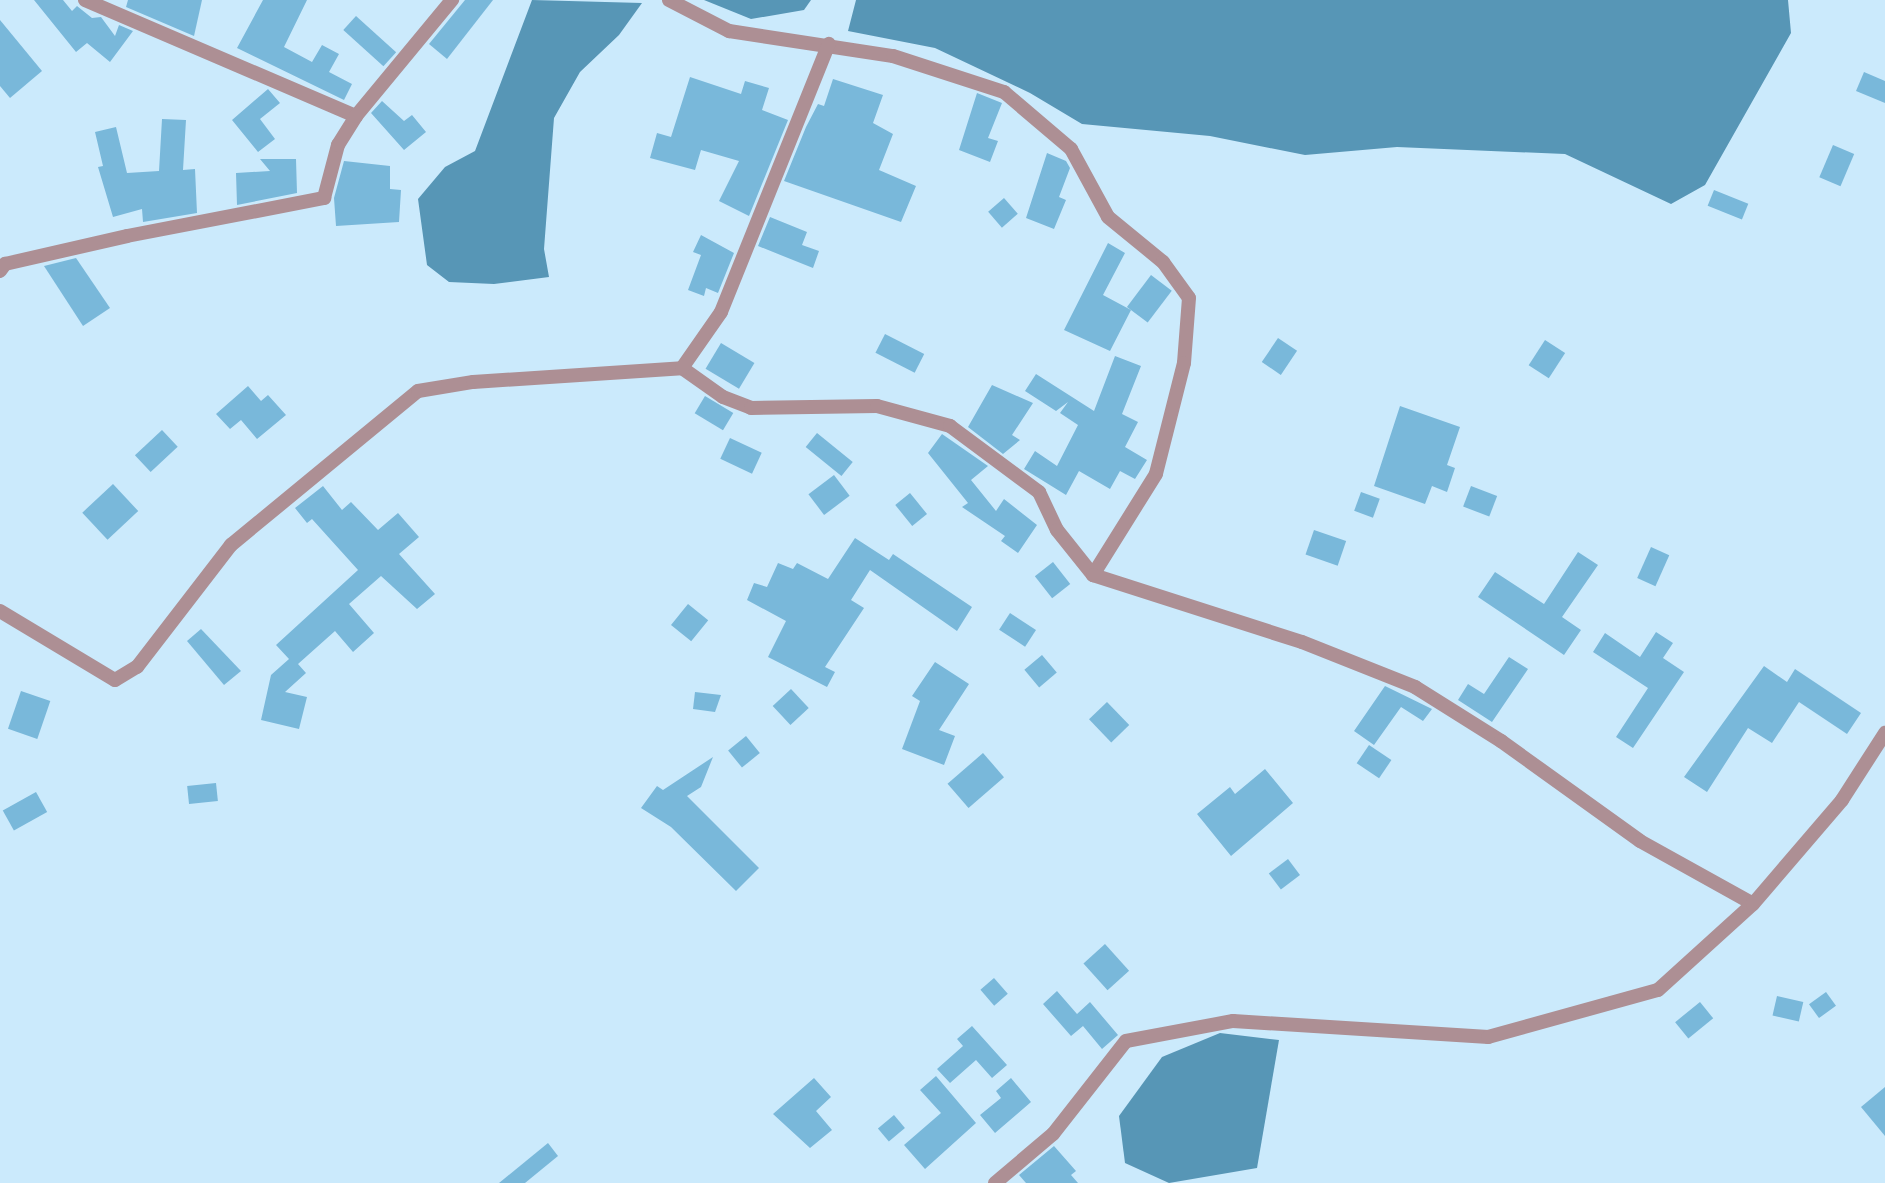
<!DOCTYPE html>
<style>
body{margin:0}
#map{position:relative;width:1885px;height:1183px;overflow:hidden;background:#cbeafc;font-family:Arial,sans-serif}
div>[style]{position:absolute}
.water>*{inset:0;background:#5796b6}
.building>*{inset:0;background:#79b8da;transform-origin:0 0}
.street>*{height:14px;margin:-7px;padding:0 7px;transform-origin:7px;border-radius:7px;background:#ad8f94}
span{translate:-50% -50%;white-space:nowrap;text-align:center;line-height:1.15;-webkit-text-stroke:6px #e8f4fb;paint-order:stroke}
</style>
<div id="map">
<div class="water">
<div style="clip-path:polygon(532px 0,642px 3px,619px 35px,580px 72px,554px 118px,544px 249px,549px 277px,494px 284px,449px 282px,427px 265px,418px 199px,445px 167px,475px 151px)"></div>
<div style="clip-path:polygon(704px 0,811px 0,804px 10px,751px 19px)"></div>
<div style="clip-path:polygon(856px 0,1788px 0,1791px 33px,1705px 185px,1671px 204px,1565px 154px,1397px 147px,1305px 155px,1210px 136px,1082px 124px,1030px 93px,935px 48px,848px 31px)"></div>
<div style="clip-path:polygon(1220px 1033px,1279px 1040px,1257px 1168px,1169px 1183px,1125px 1163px,1119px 1116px,1162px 1057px)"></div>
</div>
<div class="building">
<div style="clip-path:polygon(34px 0,63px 0,72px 11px,77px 6px,92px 18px,101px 17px,115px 36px,119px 25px,133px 31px,110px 62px,87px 43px,76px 52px)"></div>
<div style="clip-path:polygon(128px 0,202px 0,194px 36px,126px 7px)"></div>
<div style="clip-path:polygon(263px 0,307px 0,284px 47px,312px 62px,322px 45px,339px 54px,329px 72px,352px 84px,344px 100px,237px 48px)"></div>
<div style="clip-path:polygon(465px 0,493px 0,447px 59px,429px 44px)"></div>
<div style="left:356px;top:16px;width:54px;height:19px;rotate:42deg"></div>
<div style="clip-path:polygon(0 20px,42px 71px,10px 98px,0 86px)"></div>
<div style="clip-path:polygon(1864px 72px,1885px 81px,1885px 103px,1856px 91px)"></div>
<div style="clip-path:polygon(690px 77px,741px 94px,745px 81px,769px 88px,762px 110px,788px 120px,749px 216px,719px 201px,739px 161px,701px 150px,695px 170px,650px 158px,657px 133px,671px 137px)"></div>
<div style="clip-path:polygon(833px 79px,883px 95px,873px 123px,893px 134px,879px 170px,916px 186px,901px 222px,784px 181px,806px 127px,818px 104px,824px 106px)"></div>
<div style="clip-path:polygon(268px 89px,280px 103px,260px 119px,275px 139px,258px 152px,232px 120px)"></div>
<div style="clip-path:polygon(977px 93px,1002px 103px,988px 138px,998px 141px,990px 162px,959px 150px)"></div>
<div style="clip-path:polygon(382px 101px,404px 121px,412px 115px,426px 132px,404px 150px,371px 113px)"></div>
<div style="clip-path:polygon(162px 119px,186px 120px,183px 170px,195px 169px,197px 213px,143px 222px,142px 209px,113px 217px,98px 167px,103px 166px,95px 132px,116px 127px,127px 173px,159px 171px)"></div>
<div style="left:1833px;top:145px;width:23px;height:35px;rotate:23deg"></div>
<div style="clip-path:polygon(1047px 153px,1066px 161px,1070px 168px,1059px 197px,1066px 200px,1054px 229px,1026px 218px)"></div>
<div style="clip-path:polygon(260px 159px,296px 159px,297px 193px,237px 205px,236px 173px,270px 171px)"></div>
<div style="clip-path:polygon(344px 161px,390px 166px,390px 189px,401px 190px,399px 222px,336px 226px,334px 198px)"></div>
<div style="left:1714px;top:190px;width:37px;height:17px;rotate:22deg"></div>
<div style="left:1004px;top:198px;width:21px;height:21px;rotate:49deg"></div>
<div style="clip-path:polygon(770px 217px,807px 232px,802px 245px,819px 251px,813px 268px,758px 246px)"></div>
<div style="clip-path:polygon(701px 235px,734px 253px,718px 293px,706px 288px,704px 296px,688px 290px,701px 255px,693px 252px)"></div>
<div style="clip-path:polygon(1108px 243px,1125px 253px,1103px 295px,1131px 310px,1110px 351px,1064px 330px)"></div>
<div style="clip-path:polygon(76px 258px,110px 308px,83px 326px,44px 266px)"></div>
<div style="left:1151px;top:275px;width:26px;height:40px;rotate:37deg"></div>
<div style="left:885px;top:334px;width:44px;height:21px;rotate:27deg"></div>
<div style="left:1278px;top:338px;width:23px;height:29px;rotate:34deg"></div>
<div style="left:1545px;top:340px;width:24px;height:30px;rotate:33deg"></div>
<div style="left:721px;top:343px;width:39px;height:30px;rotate:31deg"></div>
<div style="clip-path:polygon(1115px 356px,1141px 366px,1122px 414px,1138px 422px,1125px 447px,1147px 460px,1135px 479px,1120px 471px,1110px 489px,1079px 471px,1066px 495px,1024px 469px,1035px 451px,1057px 466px,1078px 425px,1060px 413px,1068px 402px,1056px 411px,1025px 391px,1036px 374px,1094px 411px)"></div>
<div style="clip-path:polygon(992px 385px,1033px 403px,1012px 435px,1020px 440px,1003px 454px,968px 427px)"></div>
<div style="clip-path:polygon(248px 386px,261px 401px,268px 395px,286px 415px,257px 439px,241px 420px,230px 429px,216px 414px)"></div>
<div style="left:705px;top:396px;width:33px;height:20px;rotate:31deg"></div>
<div style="clip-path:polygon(1400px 406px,1460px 427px,1447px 465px,1455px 468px,1447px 492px,1432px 486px,1425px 504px,1374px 486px)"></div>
<div style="left:162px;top:430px;width:23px;height:37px;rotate:47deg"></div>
<div style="left:817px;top:433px;width:46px;height:18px;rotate:39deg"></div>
<div style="clip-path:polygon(942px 434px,988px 466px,971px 480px,996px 511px,1004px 499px,1037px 525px,1018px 553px,1001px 541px,1005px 536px,962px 507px,968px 503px,928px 453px)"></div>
<div style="left:730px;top:438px;width:35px;height:23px;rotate:25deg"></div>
<div style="left:834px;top:475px;width:26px;height:32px;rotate:53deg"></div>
<div style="left:113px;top:484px;width:37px;height:42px;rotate:47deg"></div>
<div style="clip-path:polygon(323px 486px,342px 510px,351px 502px,378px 530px,398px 513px,419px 537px,399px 554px,435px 594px,417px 609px,381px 576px,349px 604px,374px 633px,353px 652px,335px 631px,298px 664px,306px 673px,285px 692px,307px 697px,299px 729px,261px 720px,271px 675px,289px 659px,276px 645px,358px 570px,312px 519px,307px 523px,295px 508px)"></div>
<div style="left:1471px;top:486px;width:28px;height:22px;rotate:21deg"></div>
<div style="left:1361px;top:492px;width:20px;height:20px;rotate:20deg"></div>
<div style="left:910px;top:493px;width:27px;height:19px;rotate:51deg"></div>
<div style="left:1314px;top:530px;width:34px;height:26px;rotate:19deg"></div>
<div style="clip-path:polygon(855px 538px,889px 560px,893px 554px,972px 607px,957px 631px,870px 570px,851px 600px,864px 608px,825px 667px,835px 672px,827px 687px,768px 657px,786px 621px,747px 600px,754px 583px,767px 587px,778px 563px,793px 569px,797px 563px,828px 579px)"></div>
<div style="left:1651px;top:547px;width:20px;height:34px;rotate:24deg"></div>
<div style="clip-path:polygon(1578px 552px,1598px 565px,1562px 617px,1581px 630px,1564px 655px,1478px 597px,1495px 572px,1544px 604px)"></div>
<div style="left:1053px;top:562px;width:28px;height:23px;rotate:52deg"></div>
<div style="left:688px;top:604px;width:26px;height:27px;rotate:39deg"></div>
<div style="left:1010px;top:613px;width:31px;height:20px;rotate:33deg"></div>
<div style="clip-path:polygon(201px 629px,241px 671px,224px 685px,187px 641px)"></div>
<div style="clip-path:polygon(1656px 632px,1673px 643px,1663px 658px,1684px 672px,1633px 748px,1616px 737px,1648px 688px,1593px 652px,1605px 633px,1640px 657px)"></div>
<div style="left:1042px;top:655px;width:23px;height:23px;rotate:50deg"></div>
<div style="clip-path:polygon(1509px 657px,1528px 669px,1492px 722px,1458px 700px,1468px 684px,1484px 694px)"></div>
<div style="clip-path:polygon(935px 662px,969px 684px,939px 730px,955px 736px,944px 765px,902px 749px,920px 701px,912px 696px)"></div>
<div style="clip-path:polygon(1764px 666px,1787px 682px,1795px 669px,1861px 713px,1847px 734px,1799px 702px,1772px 743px,1748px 728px,1707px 792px,1684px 777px)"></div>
<div style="clip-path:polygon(1385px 686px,1432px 709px,1423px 721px,1401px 707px,1374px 745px,1354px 731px)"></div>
<div style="left:791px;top:689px;width:26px;height:25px;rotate:47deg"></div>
<div style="left:21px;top:691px;width:31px;height:40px;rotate:19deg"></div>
<div style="clip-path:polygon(695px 692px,721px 695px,715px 712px,693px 709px)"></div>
<div style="left:1107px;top:702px;width:32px;height:25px;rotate:46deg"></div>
<div style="left:746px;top:736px;width:22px;height:23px;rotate:51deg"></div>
<div style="left:1369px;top:745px;width:27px;height:22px;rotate:34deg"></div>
<div style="left:983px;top:753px;width:32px;height:47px;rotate:49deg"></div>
<div style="clip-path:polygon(713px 757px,701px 787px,687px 796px,759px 868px,736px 891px,671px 827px,641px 808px,657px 786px,663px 790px)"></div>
<div style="clip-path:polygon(1265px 769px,1293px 803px,1231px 856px,1197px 814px,1230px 787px,1235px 794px)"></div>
<div style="left:216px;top:783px;width:18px;height:29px;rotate:84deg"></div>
<div style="left:36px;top:792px;width:23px;height:38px;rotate:61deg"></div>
<div style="left:1288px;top:859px;width:20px;height:24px;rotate:53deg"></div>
<div style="left:1105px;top:944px;width:36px;height:29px;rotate:48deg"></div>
<div style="left:994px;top:978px;width:21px;height:18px;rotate:49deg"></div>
<div style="clip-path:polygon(1057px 991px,1077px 1014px,1090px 1002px,1118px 1035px,1102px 1049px,1083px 1026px,1071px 1036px,1043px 1004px)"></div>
<div style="left:1826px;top:992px;width:17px;height:21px;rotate:54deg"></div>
<div style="left:1777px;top:996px;width:27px;height:20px;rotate:13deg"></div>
<div style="left:1700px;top:1002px;width:21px;height:32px;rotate:51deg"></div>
<div style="clip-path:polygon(972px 1026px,1007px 1065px,992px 1078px,976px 1060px,950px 1083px,937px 1069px,963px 1046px,957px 1039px)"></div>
<div style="clip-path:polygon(936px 1076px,976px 1123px,925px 1169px,904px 1145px,941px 1113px,920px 1090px)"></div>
<div style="clip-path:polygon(814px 1078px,831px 1097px,816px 1111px,832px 1130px,810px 1148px,773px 1114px)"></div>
<div style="clip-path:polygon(1011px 1078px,1031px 1102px,995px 1133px,980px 1115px,1001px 1098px,996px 1091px)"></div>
<div style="clip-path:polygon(1885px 1087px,1885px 1136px,1861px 1107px)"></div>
<div style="left:894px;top:1115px;width:17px;height:21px;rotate:50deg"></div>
<div style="clip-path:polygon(548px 1143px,558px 1156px,525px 1183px,499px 1183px)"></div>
<div style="clip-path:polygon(1054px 1146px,1076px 1171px,1071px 1175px,1078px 1183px,1026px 1183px,1019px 1175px)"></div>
</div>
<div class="street">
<div style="left:85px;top:0;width:295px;rotate:23.2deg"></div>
<div style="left:669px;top:0;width:68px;rotate:27.3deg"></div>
<div style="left:729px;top:31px;width:166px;rotate:8.7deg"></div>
<div style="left:893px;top:56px;width:117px;rotate:18deg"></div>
<div style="left:1004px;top:92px;width:88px;rotate:40.4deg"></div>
<div style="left:1071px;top:149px;width:77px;rotate:61.4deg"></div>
<div style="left:1108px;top:217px;width:71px;rotate:39.3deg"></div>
<div style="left:1163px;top:262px;width:44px;rotate:54.2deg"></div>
<div style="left:1189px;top:298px;width:65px;rotate:94.4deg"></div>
<div style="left:1184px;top:363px;width:114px;rotate:104.2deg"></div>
<div style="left:1156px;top:474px;width:119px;rotate:122deg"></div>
<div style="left:0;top:271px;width:9px;rotate:-54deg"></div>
<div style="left:5px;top:264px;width:125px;rotate:-12.9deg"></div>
<div style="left:127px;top:236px;width:201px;rotate:-10.9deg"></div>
<div style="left:324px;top:198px;width:55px;rotate:-75.2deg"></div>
<div style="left:338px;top:145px;width:34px;rotate:-58deg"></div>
<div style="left:356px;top:116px;width:151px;rotate:-50.4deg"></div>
<div style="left:682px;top:368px;width:50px;rotate:35.3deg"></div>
<div style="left:723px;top:397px;width:30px;rotate:21deg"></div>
<div style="left:751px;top:408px;width:126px;rotate:-0.9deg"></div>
<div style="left:877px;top:406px;width:76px;rotate:15.3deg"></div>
<div style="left:950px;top:426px;width:111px;rotate:36.6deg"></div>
<div style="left:1039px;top:492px;width:42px;rotate:64.7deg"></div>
<div style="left:1057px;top:530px;width:58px;rotate:51.3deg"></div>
<div style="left:1093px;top:575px;width:219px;rotate:17.8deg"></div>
<div style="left:1302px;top:642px;width:122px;rotate:21.7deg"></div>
<div style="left:1415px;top:687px;width:102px;rotate:32.1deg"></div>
<div style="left:1501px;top:741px;width:171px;rotate:35.7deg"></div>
<div style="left:1640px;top:841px;width:129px;rotate:29.1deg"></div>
<div style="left:0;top:611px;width:134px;rotate:31deg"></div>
<div style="left:115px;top:680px;width:26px;rotate:-31deg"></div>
<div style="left:137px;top:667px;width:154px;rotate:-52.4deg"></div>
<div style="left:231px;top:545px;width:242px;rotate:-39.5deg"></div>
<div style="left:418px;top:391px;width:56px;rotate:-9.3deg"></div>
<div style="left:473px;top:382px;width:209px;rotate:-3.8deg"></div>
<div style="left:682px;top:368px;width:68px;rotate:-55.1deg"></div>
<div style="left:721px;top:312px;width:289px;rotate:-68.1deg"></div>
<div style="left:995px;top:1183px;width:76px;rotate:-40.2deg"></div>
<div style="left:1053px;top:1134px;width:118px;rotate:-51.9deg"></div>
<div style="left:1126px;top:1041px;width:109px;rotate:-10.6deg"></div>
<div style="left:1233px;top:1021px;width:256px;rotate:3.6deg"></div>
<div style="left:1488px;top:1037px;width:176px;rotate:-15.5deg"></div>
<div style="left:1658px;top:990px;width:128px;rotate:-42.2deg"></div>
<div style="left:1753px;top:904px;width:137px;rotate:-49.4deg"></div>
<div style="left:1842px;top:800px;width:80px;rotate:-57.3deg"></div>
</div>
</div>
